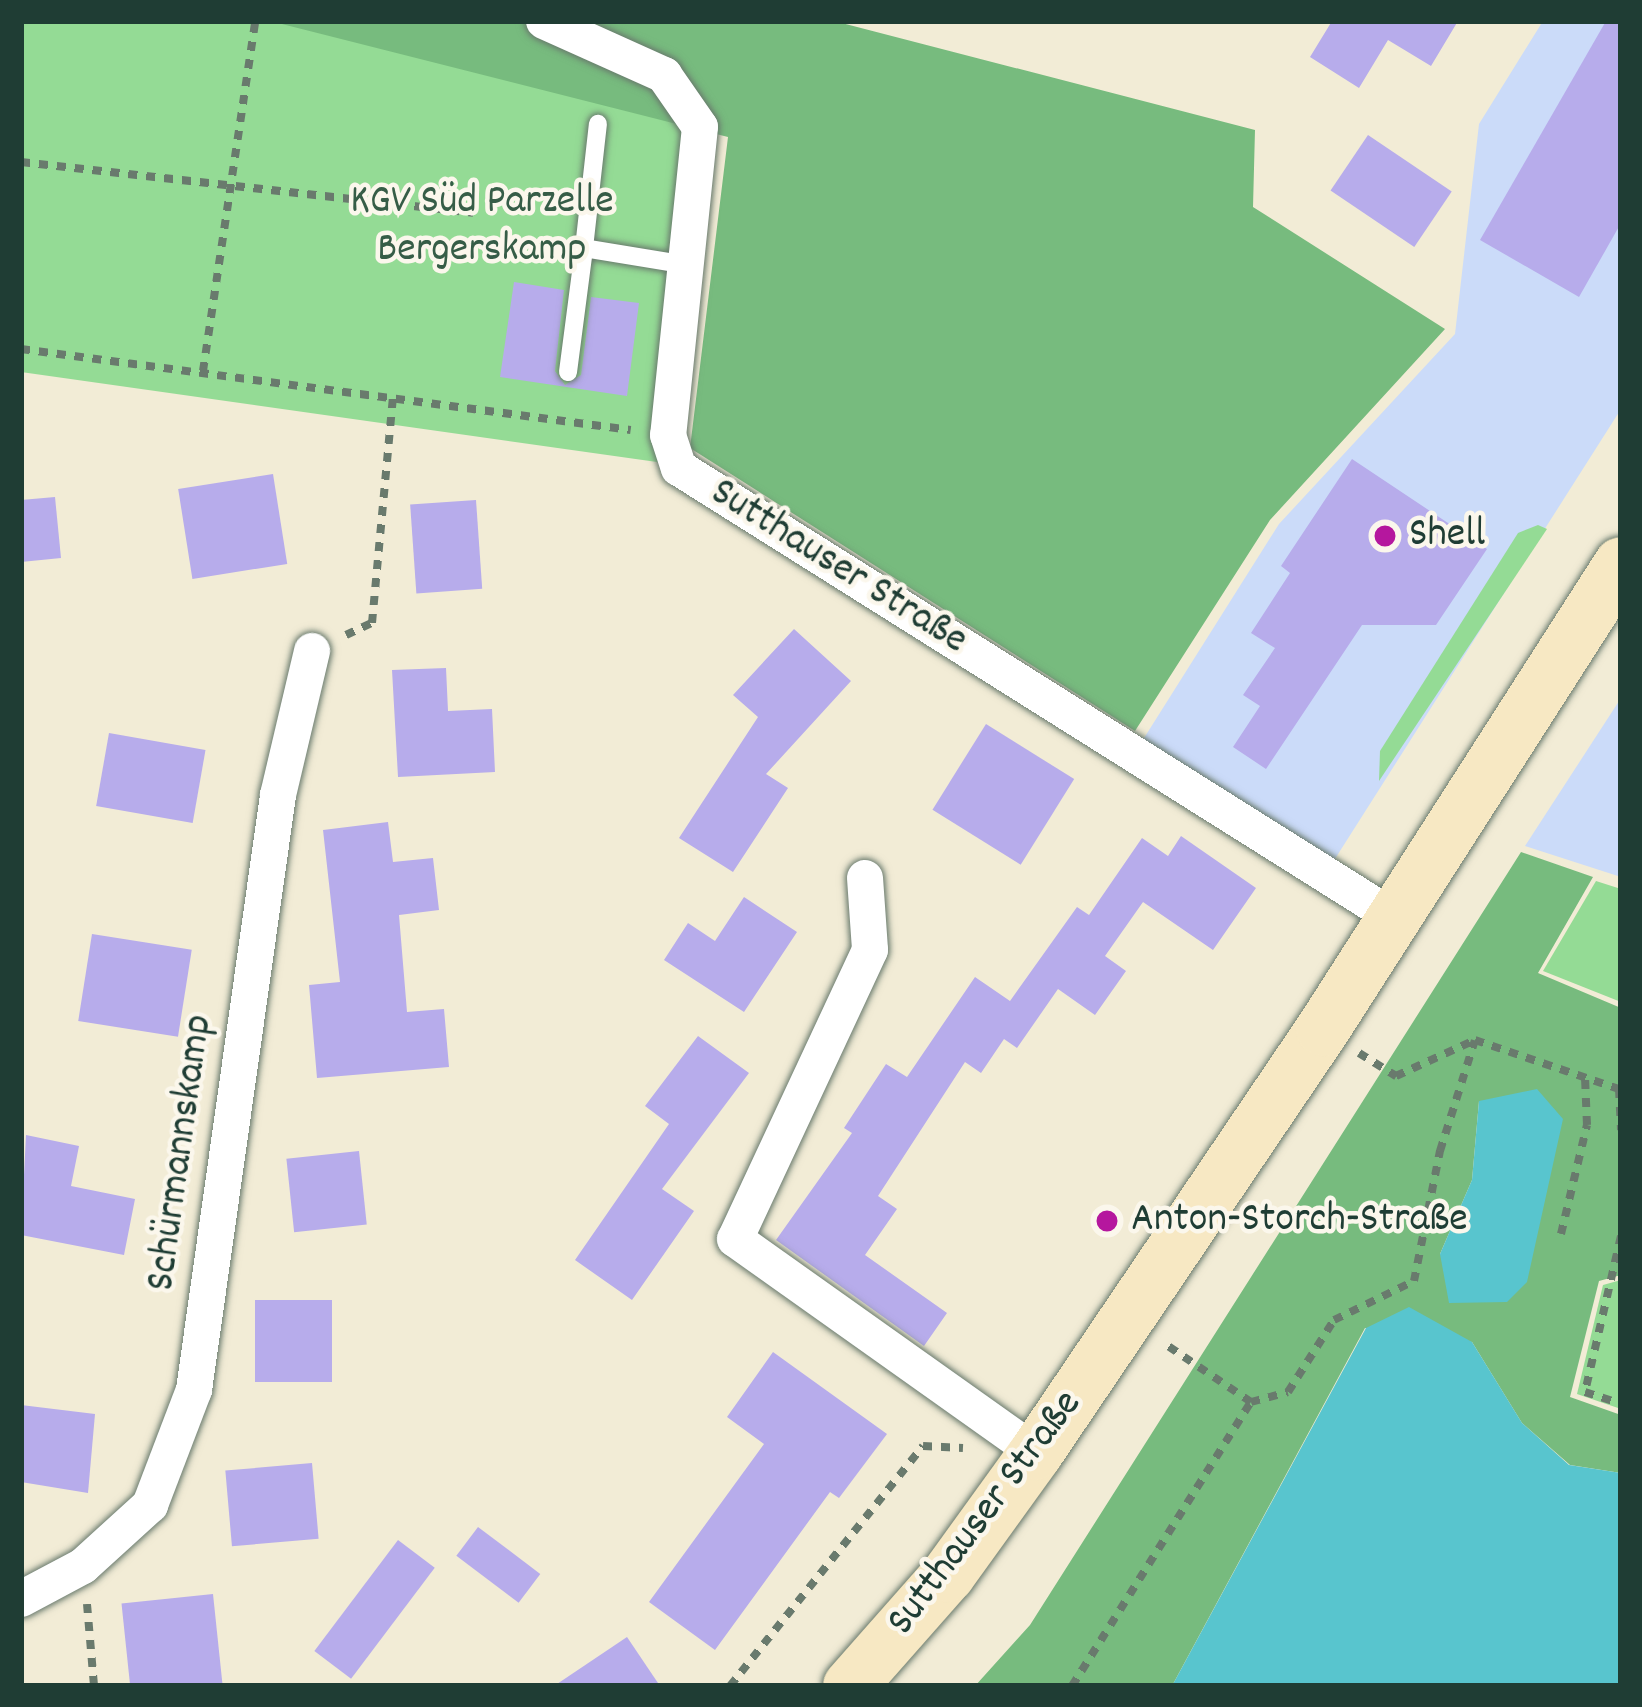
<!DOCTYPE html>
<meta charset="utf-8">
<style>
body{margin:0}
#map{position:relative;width:1642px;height:1707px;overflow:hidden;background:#f2ecd6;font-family:Dekko,sans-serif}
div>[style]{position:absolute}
.built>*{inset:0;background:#cbdbf9}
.green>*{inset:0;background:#94db95}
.forest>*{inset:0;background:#77bb7e}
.water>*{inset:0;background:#58c5ce}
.building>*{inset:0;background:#b7aceb;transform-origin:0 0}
.path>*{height:8px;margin-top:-4px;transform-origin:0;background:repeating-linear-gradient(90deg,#697a6d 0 9px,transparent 0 18px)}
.roads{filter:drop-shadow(0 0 3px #697a6d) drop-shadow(0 0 3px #697a6d)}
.lane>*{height:18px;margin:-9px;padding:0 9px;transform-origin:9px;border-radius:9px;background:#fff}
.street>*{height:36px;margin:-18px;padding:0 18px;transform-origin:18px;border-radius:18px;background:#fff}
.secondary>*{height:54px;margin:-27px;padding:0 27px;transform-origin:27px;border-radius:27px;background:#f7e8c3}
.dots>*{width:33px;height:33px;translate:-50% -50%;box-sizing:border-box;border:6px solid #fbf7ec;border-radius:50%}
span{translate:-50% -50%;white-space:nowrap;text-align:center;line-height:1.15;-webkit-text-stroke:9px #fbf7ec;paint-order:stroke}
.park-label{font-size:42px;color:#365d47}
.poi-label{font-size:42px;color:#1f3d34}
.left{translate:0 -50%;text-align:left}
.street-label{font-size:42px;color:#1f3d34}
.frame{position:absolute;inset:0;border:24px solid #1f3d34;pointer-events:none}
</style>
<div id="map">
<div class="built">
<div style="clip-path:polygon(1543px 21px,1621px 21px,1621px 409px,1333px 862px,1139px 746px,1279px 524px,1455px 334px,1479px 124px)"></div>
<div style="clip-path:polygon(1621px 698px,1621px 877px,1525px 846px)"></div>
</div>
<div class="green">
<div style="clip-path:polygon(21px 21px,537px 21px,697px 127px,664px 463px,21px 372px)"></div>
<div style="clip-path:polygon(1538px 525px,1547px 529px,1379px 781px,1380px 751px,1518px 533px)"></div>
<div style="clip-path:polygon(1596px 881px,1621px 889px,1621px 1002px,1543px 971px)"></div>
<div style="clip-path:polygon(1621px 1280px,1621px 1409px,1577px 1394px,1603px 1285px)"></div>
</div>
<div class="forest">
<div style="clip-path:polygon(834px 21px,1255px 130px,1253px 207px,1445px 329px,1270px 520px,1135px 731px,690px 448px,728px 137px,274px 22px)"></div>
<div style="clip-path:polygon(evenodd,1521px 852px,1593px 877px,1538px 973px,1621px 1008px,1621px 1275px,1599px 1281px,1570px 1397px,1621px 1415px,1621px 1473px,1570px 1465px,1522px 1423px,1472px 1342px,1365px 1328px,1172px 1686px,975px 1686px,1030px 1625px,1521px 852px,1479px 1101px,1507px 1302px,1440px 1254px,1472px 1180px,1479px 1101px)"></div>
</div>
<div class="water">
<div style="clip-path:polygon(1537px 1089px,1563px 1119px,1527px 1282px,1507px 1302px,1449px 1303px,1440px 1254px,1472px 1180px,1479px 1101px)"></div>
<div style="clip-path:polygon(1409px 1307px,1472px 1342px,1522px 1423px,1569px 1465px,1621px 1473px,1621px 1686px,1172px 1686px,1366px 1328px)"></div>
</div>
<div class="building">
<div style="clip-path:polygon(1332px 21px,1458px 21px,1431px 66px,1388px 40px,1359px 88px,1310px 57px)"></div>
<div style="clip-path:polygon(1606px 21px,1621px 21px,1621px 223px,1579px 297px,1480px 240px)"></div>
<div style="left:1368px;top:135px;width:101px;height:67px;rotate:34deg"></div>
<div style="clip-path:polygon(514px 282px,564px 290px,555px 371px,565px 385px,581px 375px,591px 297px,639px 303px,627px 396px,500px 377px)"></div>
<div style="clip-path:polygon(1352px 459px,1487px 549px,1436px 625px,1362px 625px,1266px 769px,1233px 747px,1260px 706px,1243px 695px,1275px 648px,1251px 633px,1290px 573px,1281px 566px)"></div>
<div style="left:273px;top:474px;width:91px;height:96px;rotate:81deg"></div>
<div style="clip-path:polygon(55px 497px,61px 558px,21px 562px,21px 500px)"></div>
<div style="left:476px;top:500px;width:89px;height:66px;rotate:86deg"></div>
<div style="clip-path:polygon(794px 629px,851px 681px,766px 774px,788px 788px,733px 872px,679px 838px,758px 717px,733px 695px)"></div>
<div style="clip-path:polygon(446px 668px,448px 711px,492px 709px,495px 772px,398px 777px,392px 670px)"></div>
<div style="left:986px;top:724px;width:104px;height:101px;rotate:32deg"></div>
<div style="left:109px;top:733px;width:98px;height:74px;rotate:10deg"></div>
<div style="clip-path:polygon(388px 822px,393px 862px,433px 858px,439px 910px,399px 915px,407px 1012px,444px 1009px,449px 1067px,317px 1078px,309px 985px,340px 982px,323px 830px)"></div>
<div style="clip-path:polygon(1181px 836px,1256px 888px,1213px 950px,1143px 902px,1105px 956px,1126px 971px,1095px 1015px,1058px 989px,1017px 1048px,1004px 1039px,981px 1073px,965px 1062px,878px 1196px,897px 1209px,865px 1255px,947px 1313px,924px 1346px,776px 1240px,852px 1133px,844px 1128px,886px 1064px,907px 1077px,975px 977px,1010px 1001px,1077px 907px,1089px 915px,1142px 838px,1168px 856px)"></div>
<div style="clip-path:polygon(744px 897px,797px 932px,744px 1012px,664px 960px,688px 923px,715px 941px)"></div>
<div style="left:92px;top:934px;width:101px;height:88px;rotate:9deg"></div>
<div style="clip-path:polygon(698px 1036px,749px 1073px,662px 1189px,694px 1211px,632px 1300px,575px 1260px,669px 1124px,645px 1106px)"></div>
<div style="clip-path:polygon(26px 1135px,79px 1146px,71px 1186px,135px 1199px,124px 1255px,21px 1235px)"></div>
<div style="left:359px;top:1151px;width:74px;height:73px;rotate:84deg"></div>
<div style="left:255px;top:1300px;width:77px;height:82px"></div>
<div style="clip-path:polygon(773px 1352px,887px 1434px,839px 1498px,830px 1492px,715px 1650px,649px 1602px,764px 1444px,727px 1417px)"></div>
<div style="clip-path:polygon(21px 1405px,95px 1414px,88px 1493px,21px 1482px)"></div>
<div style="left:312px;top:1463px;width:76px;height:87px;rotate:85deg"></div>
<div style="left:478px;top:1527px;width:78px;height:36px;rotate:37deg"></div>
<div style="left:398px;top:1540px;width:46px;height:139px;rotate:37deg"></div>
<div style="left:213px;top:1594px;width:92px;height:92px;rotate:84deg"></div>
<div style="clip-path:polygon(627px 1637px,660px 1686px,554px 1686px)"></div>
</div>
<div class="path">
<div style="left:21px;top:162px;width:455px;rotate:6.4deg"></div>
<div style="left:21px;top:349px;width:615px;rotate:7.56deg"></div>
<div style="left:203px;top:371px;width:354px;rotate:-81.5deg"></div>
<div style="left:346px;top:635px;width:29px;rotate:-25deg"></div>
<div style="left:372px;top:623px;width:228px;rotate:-84.7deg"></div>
<div style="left:1359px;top:1053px;width:44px;rotate:31.9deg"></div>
<div style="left:1396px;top:1076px;width:87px;rotate:-24.5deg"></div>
<div style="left:1475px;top:1040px;width:152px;rotate:18.8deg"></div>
<div style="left:1619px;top:1089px;width:41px;rotate:87.2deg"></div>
<div style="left:1561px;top:1234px;width:112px;rotate:-76.6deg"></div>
<div style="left:1587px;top:1125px;width:48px;rotate:-92.4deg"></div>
<div style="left:1621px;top:1236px;width:160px;rotate:103deg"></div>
<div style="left:1585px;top:1392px;width:38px;rotate:18deg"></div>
<div style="left:1251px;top:1402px;width:38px;rotate:-15deg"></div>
<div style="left:1288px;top:1392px;width:85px;rotate:-57.4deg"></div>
<div style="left:1334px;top:1320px;width:89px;rotate:-26deg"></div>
<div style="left:1414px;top:1281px;width:133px;rotate:-78.7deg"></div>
<div style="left:1440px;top:1151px;width:116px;rotate:-72.5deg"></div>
<div style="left:87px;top:1604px;width:82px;rotate:85.1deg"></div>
<div style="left:730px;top:1686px;width:308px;rotate:-51.2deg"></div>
<div style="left:923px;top:1446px;width:40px;rotate:2.9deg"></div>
<div style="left:1072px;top:1686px;width:336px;rotate:-57.8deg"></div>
<div style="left:1251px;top:1402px;width:107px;rotate:-146deg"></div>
</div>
<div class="roads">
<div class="lane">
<div style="left:584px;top:248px;width:125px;rotate:-83.6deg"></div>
<div style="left:568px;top:372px;width:125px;rotate:-82.6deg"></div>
<div style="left:584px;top:248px;width:104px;rotate:9.4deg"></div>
</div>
<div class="street">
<div style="left:544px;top:21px;width:132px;rotate:24.2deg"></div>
<div style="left:664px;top:75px;width:63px;rotate:55.3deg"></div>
<div style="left:700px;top:127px;width:310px;rotate:95.9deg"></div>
<div style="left:668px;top:435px;width:35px;rotate:72deg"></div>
<div style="left:679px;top:468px;width:843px;rotate:32.16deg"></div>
<div style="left:865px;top:878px;width:72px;rotate:86deg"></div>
<div style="left:870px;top:950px;width:319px;rotate:115deg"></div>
<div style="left:735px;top:1239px;width:369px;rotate:35.4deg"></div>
<div style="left:21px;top:1599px;width:70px;rotate:-28deg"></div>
<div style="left:83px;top:1566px;width:91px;rotate:-42.3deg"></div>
<div style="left:150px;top:1505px;width:123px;rotate:-69.1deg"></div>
<div style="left:194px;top:1390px;width:601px;rotate:-81.96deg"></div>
<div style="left:278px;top:795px;width:148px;rotate:-76.7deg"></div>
</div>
<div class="secondary">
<div style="left:850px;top:1686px;width:148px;rotate:-48.6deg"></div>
<div style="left:948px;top:1575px;width:150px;rotate:-54.2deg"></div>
<div style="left:1036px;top:1453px;width:512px;rotate:-55.91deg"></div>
<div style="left:1323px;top:1029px;width:552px;rotate:-57.35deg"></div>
</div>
</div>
<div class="dots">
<div style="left:1385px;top:536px;background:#b5179e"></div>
<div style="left:1107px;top:1221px;background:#b5179e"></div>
</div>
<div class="park-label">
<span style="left:482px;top:227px">KGV Süd Parzelle<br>Bergerskamp</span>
</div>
<div class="poi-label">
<span class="left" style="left:1409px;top:536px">Shell</span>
<span class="left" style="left:1131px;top:1221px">Anton-Storch-Straße</span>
</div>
<div class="street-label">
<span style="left:838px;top:568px;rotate:32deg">Sutthauser Straße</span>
<span style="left:182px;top:1153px;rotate:-82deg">Schürmannskamp</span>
<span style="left:986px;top:1514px;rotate:-53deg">Sutthauser Straße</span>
</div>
<div class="frame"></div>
</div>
